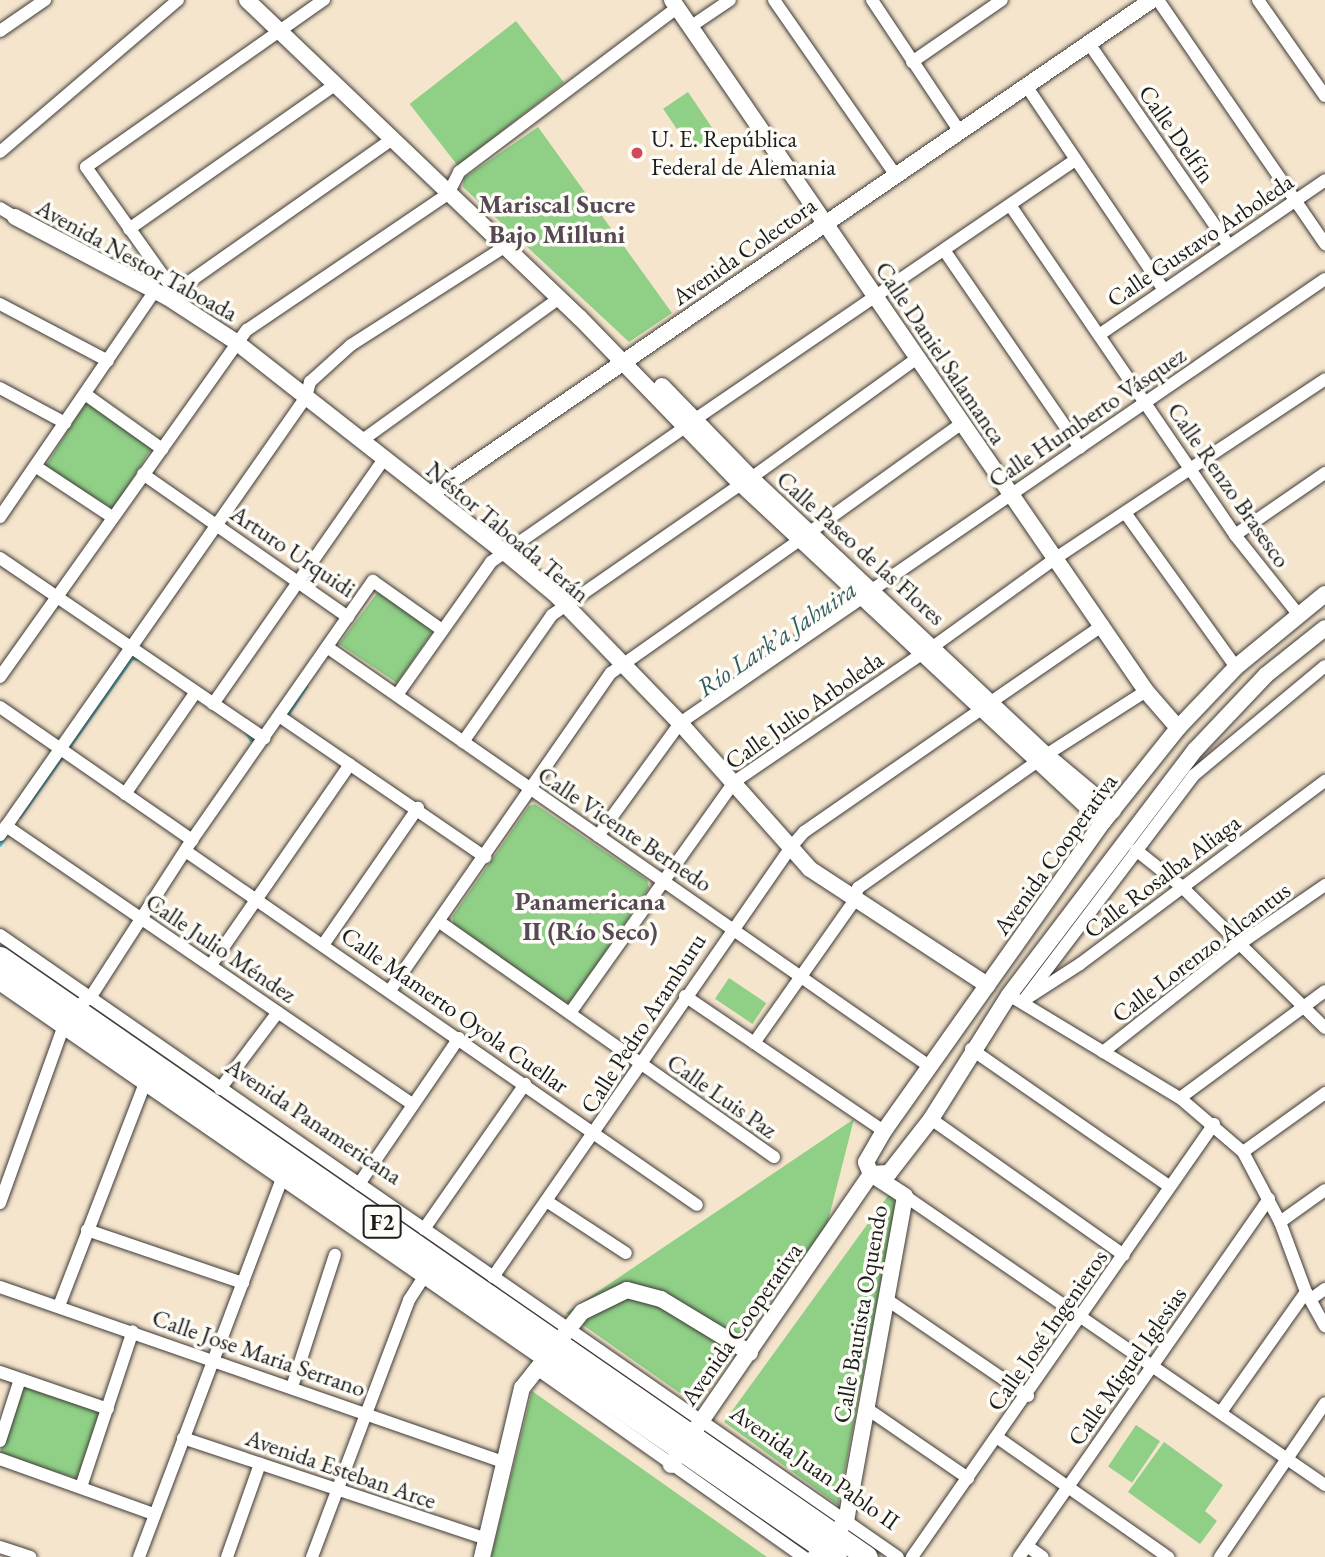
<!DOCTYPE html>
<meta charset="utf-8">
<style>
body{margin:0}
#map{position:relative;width:1325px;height:1557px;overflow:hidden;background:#f5e5cd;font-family:"EB Garamond",serif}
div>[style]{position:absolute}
.green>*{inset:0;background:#8fcf86;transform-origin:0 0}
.stream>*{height:3.5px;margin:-1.75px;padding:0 1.75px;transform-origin:1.75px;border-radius:1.75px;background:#52becc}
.roads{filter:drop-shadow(0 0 2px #3d3a37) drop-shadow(0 0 2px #3d3a37)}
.street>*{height:12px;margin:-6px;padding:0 6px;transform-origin:6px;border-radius:6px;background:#fff}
.secondary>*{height:16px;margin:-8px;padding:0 8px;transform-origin:8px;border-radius:8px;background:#fff}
.highway>*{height:21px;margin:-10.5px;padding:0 10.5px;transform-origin:10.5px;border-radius:10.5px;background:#fff}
.dots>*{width:19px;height:19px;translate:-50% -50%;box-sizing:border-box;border:4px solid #fdfcf7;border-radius:50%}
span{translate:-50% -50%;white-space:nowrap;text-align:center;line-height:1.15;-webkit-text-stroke:7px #fdfcf7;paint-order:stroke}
.shield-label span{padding:2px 5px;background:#fdfcf7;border:2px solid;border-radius:5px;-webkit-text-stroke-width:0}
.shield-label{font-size:23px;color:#1c1c1c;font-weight:700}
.street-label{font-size:24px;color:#1c1c1c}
.poi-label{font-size:24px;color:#1c1c1c}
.left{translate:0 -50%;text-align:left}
.neighbourhood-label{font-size:26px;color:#564954;font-weight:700}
.water-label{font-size:26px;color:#325d62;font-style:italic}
</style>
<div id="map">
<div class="green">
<div style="left:516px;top:21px;width:78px;height:135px;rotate:52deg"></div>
<div style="left:688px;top:92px;width:50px;height:30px;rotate:56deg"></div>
<div style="clip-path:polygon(538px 127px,672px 313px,629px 342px,463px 187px,464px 178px)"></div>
<div style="clip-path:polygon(90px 403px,153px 446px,113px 509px,45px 467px,85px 404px)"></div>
<div style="clip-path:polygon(378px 592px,430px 628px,431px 634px,397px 683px,339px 644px)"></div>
<div style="clip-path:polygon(535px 804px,647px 880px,649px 888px,571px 1002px,564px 1002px,454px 925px,452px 917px,529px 806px)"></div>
<div style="left:729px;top:978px;width:45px;height:25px;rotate:34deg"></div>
<div style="clip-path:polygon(854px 1119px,827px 1225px,694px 1403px,566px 1313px)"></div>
<div style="clip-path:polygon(890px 1193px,896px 1205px,838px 1505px,724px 1422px)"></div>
<div style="left:22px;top:1385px;width:82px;height:72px;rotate:18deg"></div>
<div style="clip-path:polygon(532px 1391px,767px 1557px,491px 1557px)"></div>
<div style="left:1136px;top:1425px;width:29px;height:50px;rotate:34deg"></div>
<div style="clip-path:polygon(1164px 1442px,1223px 1485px,1205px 1511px,1217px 1521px,1200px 1544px,1128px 1492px)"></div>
</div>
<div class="stream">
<div style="left:287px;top:716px;width:35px;rotate:-57deg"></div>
<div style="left:247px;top:732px;width:9px;rotate:58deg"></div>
<div style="left:252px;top:740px;width:7px;rotate:-45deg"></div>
<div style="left:20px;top:817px;width:194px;rotate:-54.8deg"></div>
<div style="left:132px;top:658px;width:8px;rotate:7deg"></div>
<div style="left:0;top:845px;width:9px;rotate:-58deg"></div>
</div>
<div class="roads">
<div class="street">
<div style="left:774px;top:0;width:212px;rotate:55.2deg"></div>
<div style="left:872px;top:0;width:159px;rotate:56.3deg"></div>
<div style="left:1158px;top:0;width:296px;rotate:55.6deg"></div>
<div style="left:1258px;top:0;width:117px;rotate:55.1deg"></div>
<div style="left:690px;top:27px;width:48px;rotate:-34deg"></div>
<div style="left:0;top:31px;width:55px;rotate:-34.6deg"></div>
<div style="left:1090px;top:45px;width:244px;rotate:55.3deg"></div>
<div style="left:912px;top:62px;width:109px;rotate:-34.6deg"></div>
<div style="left:1027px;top:87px;width:245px;rotate:56deg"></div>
<div style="left:0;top:152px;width:234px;rotate:-40.5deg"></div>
<div style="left:1010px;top:205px;width:399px;rotate:55.7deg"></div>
<div style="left:1235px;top:535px;width:101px;rotate:51.4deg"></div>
<div style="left:0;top:208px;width:17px;rotate:31deg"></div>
<div style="left:129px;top:229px;width:251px;rotate:-35deg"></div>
<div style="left:944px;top:250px;width:240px;rotate:55.5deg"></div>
<div style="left:174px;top:291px;width:152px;rotate:-125.4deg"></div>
<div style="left:86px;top:167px;width:291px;rotate:-35.1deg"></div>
<div style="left:169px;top:296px;width:273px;rotate:-35.1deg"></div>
<div style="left:0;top:304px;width:122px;rotate:27.8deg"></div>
<div style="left:1099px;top:335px;width:274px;rotate:-34.4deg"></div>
<div style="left:0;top:388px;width:74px;rotate:28.3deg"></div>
<div style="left:85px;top:394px;width:95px;rotate:35.5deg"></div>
<div style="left:694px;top:420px;width:461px;rotate:-34.3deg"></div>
<div style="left:361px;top:441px;width:244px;rotate:-35.8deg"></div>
<div style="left:35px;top:466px;width:92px;rotate:33.5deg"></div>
<div style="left:143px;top:474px;width:250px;rotate:34.9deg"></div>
<div style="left:751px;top:478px;width:203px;rotate:-35.8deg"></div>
<div style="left:1126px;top:514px;width:188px;rotate:54.3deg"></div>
<div style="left:0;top:517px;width:274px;rotate:-55.6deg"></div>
<div style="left:810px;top:532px;width:187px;rotate:-35.6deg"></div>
<div style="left:1235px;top:535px;width:109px;rotate:-34.6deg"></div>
<div style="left:0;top:558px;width:320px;rotate:34.3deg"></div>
<div style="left:872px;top:590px;width:549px;rotate:-34.47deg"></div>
<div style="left:934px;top:646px;width:150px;rotate:-35.8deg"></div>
<div style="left:1056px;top:558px;width:323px;rotate:-33.6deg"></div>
<div style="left:327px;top:647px;width:733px;rotate:34.84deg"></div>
<div style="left:0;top:677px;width:426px;rotate:-54.6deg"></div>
<div style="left:247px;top:330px;width:243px;rotate:-34.1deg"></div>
<div style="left:448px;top:194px;width:25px;rotate:-63deg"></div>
<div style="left:459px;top:172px;width:273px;rotate:-37deg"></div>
<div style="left:397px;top:695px;width:163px;rotate:-54.7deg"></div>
<div style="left:491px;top:562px;width:236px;rotate:-34.8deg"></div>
<div style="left:991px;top:702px;width:136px;rotate:-34.5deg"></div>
<div style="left:213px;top:704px;width:299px;rotate:-55.1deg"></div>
<div style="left:0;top:707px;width:234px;rotate:34.7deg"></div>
<div style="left:279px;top:716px;width:250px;rotate:34.4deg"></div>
<div style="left:463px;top:742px;width:155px;rotate:-55deg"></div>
<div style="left:552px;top:615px;width:230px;rotate:-34.7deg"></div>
<div style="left:1046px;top:755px;width:119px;rotate:-32.6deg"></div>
<div style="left:125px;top:794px;width:124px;rotate:-55.2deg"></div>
<div style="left:6px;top:826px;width:493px;rotate:34.4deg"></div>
<div style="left:0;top:835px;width:534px;rotate:-55.06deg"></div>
<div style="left:306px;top:397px;width:16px;rotate:-75deg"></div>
<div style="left:310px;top:382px;width:55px;rotate:-42.1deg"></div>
<div style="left:351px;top:345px;width:182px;rotate:-32.6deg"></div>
<div style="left:598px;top:836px;width:140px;rotate:-54deg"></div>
<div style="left:680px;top:723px;width:222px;rotate:-34.5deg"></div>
<div style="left:1136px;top:850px;width:58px;rotate:38.7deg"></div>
<div style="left:1181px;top:886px;width:202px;rotate:44.6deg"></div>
<div style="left:187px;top:852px;width:620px;rotate:34.69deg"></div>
<div style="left:441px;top:923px;width:407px;rotate:35.1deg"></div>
<div style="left:0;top:935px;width:1092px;rotate:34.71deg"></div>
<div style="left:323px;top:945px;width:167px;rotate:-55.3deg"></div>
<div style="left:211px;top:965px;width:244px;rotate:-55.3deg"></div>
<div style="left:391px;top:989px;width:385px;rotate:-55.2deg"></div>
<div style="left:611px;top:673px;width:232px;rotate:-35.2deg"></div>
<div style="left:1009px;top:995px;width:200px;rotate:31.1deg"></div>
<div style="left:1180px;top:1098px;width:83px;rotate:40.6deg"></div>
<div style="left:1243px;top:1152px;width:79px;rotate:62.1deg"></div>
<div style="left:1280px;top:1222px;width:75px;rotate:69.6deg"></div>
<div style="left:1306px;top:1292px;width:39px;rotate:61deg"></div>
<div style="left:685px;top:996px;width:240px;rotate:34.2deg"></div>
<div style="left:1029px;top:997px;width:61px;rotate:-32.9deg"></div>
<div style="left:1080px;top:964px;width:306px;rotate:-36.8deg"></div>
<div style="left:1023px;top:1001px;width:283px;rotate:-52.9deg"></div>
<div style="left:1194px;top:775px;width:170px;rotate:-39.8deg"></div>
<div style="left:83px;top:1002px;width:8px;rotate:-30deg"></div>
<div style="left:90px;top:998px;width:188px;rotate:-57.2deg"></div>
<div style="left:192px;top:840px;width:316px;rotate:-55.1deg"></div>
<div style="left:373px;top:581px;width:85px;rotate:35.4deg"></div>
<div style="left:570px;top:1013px;width:283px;rotate:-54.6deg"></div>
<div style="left:734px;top:782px;width:229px;rotate:-34.3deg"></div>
<div style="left:754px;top:1043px;width:174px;rotate:-54.8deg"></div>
<div style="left:854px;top:901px;width:14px;rotate:-73deg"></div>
<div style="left:858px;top:888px;width:217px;rotate:-35.2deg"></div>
<div style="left:971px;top:1049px;width:241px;rotate:34.7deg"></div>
<div style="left:1103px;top:1052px;width:176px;rotate:-38.3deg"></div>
<div style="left:1241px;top:943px;width:102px;rotate:-34.6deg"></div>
<div style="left:220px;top:1089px;width:96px;rotate:-53deg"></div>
<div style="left:1180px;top:1098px;width:180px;rotate:-36.4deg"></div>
<div style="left:931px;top:1119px;width:236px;rotate:35.2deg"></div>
<div style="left:1243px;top:1152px;width:101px;rotate:-35.7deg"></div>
<div style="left:359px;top:1184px;width:177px;rotate:-55.6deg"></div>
<div style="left:905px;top:1196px;width:510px;rotate:34.53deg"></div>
<div style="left:548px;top:1202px;width:93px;rotate:33.2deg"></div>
<div style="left:0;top:1203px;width:195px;rotate:-70.2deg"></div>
<div style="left:1280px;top:1222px;width:55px;rotate:-35.4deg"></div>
<div style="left:424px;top:1229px;width:177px;rotate:-55.1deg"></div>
<div style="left:87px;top:1230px;width:165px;rotate:18.8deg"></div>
<div style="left:493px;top:1277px;width:523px;rotate:-55.28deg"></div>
<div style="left:791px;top:847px;width:20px;rotate:-49deg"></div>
<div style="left:804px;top:832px;width:214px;rotate:-34.7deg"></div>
<div style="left:0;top:1287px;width:533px;rotate:19.18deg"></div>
<div style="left:886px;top:1299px;width:172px;rotate:34.3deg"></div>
<div style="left:1311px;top:1299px;width:17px;rotate:-36deg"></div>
<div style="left:59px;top:1306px;width:242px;rotate:-68.9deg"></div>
<div style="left:537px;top:1369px;width:327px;rotate:35.2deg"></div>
<div style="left:0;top:1372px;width:114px;rotate:18.9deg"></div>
<div style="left:292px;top:1387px;width:139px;rotate:-72deg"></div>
<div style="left:866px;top:1408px;width:124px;rotate:34.5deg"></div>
<div style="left:1221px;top:1412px;width:147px;rotate:-54.7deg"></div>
<div style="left:183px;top:1438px;width:320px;rotate:18.4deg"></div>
<div style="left:998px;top:1438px;width:208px;rotate:35deg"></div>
<div style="left:0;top:1441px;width:65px;rotate:-72.1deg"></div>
<div style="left:0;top:1459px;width:164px;rotate:19.7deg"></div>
<div style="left:81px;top:1487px;width:164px;rotate:-71.6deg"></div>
<div style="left:1027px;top:1546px;width:19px;rotate:35deg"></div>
<div style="left:0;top:1547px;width:32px;rotate:18deg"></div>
<div style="left:139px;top:1557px;width:408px;rotate:-69.3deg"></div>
<div style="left:227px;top:1557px;width:99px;rotate:-70.5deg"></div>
<div style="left:312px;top:1557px;width:275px;rotate:-69.3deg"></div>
<div style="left:409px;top:1300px;width:31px;rotate:-57deg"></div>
<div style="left:912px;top:1557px;width:528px;rotate:-55.11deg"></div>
<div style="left:1019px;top:1557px;width:437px;rotate:-55.1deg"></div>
<div style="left:1220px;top:1557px;width:186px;rotate:-55.7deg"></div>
</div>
<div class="secondary">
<div style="left:247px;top:0;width:460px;rotate:43.7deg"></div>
<div style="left:580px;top:318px;width:231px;rotate:45.9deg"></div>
<div style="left:741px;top:484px;width:495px;rotate:43deg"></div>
<div style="left:672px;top:0;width:838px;rotate:55.55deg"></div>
<div style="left:1146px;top:691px;width:49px;rotate:49.1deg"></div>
<div style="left:15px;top:217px;width:172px;rotate:27.8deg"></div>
<div style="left:167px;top:297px;width:82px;rotate:33.1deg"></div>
<div style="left:236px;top:342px;width:339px;rotate:38.1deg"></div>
<div style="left:503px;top:551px;width:69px;rotate:39.7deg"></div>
<div style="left:556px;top:595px;width:178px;rotate:45.9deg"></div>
<div style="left:680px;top:723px;width:195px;rotate:48.3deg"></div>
<div style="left:810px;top:869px;width:212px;rotate:33.2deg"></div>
<div style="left:662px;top:386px;width:128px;rotate:45.9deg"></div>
<div style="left:751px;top:478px;width:405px;rotate:43.2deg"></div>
<div style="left:1046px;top:755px;width:87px;rotate:39.9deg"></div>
<div style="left:431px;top:494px;width:874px;rotate:-34.42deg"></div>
<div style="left:871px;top:1174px;width:13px;rotate:-113deg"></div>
<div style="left:866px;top:1162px;width:36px;rotate:-60deg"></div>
<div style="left:884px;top:1131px;width:379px;rotate:-54.7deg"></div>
<div style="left:1103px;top:822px;width:120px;rotate:-51.4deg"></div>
<div style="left:1178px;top:728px;width:84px;rotate:-46.4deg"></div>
<div style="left:1236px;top:667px;width:115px;rotate:-39.4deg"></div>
<div style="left:871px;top:1174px;width:18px;rotate:-3deg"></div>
<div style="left:889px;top:1173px;width:68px;rotate:-52.1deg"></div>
<div style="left:931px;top:1119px;width:146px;rotate:-57.8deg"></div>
<div style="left:1009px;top:995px;width:309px;rotate:-52.8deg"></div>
<div style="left:1196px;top:749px;width:102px;rotate:-46.6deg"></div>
<div style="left:1266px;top:675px;width:75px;rotate:-38.5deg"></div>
<div style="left:671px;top:1465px;width:353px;rotate:-55.5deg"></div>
<div style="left:482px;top:1557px;width:174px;rotate:-76.7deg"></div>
<div style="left:522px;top:1388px;width:97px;rotate:-51.7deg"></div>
<div style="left:582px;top:1312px;width:50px;rotate:-26.1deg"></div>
<div style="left:627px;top:1290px;width:35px;rotate:15deg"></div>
<div style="left:661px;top:1299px;width:104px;rotate:31.2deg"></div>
<div style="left:815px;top:1557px;width:48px;rotate:-49.3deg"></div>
<div style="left:846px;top:1521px;width:330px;rotate:-79.7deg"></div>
<div style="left:905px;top:1196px;width:40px;rotate:-147.1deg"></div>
</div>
<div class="highway">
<div style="left:0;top:957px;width:1054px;rotate:34.68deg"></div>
<div style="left:0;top:979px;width:1016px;rotate:34.66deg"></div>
</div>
</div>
<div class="dots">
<div style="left:637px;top:153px;background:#d1495b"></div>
</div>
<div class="shield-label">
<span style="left:382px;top:1222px">F2</span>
</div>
<div class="street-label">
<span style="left:1177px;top:134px;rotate:55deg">Calle Delfín</span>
<span style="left:1200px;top:240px;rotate:-34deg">Calle Gustavo Arboleda</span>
<span style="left:744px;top:251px;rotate:-35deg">Avenida Colectora</span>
<span style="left:137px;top:260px;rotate:29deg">Avenida Nestor Taboada</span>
<span style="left:941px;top:353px;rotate:56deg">Calle Daniel Salamanca</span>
<span style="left:1087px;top:417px;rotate:-34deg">Calle Humberto Vásquez</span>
<span style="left:1229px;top:485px;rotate:55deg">Calle Renzo Brasesco</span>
<span style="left:508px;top:532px;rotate:40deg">Néstor Taboada Terán</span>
<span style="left:861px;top:548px;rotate:42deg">Calle Paseo de las Flores</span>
<span style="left:293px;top:551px;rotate:34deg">Arturo Urquidi</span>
<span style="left:804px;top:710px;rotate:-35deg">Calle Julio Arboleda</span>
<span style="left:625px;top:829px;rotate:34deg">Calle Vicente Bernedo</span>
<span style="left:1055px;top:854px;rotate:-54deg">Avenida Cooperativa</span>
<span style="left:1162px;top:876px;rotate:-37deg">Calle Rosalba Aliaga</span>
<span style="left:221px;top:948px;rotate:34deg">Calle Julio Méndez</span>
<span style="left:1201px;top:952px;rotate:-37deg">Calle Lorenzo Alcantus</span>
<span style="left:455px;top:1010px;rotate:35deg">Calle Mamerto Oyola Cuellar</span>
<span style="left:643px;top:1023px;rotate:-57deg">Calle Pedro Aramburu</span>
<span style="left:722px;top:1096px;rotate:35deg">Calle Luis Paz</span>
<span style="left:314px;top:1121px;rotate:34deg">Avenida Panamericana</span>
<span style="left:860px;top:1314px;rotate:-80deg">Calle Bautista Oquendo</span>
<span style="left:741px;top:1324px;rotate:-55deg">Avenida Cooperativa</span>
<span style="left:1047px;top:1330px;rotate:-55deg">Calle José Ingenieros</span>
<span style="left:259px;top:1353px;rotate:19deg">Calle Jose Maria Serrano</span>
<span style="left:1127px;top:1366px;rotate:-55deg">Calle Miguel Iglesias</span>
<span style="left:815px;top:1467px;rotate:35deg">Avenida Juan Pablo II</span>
<span style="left:341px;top:1469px;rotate:19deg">Avenida Esteban Arce</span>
</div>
<div class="poi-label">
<span class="left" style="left:651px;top:153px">U. E. República<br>Federal de Alemania</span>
</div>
<div class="neighbourhood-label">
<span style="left:557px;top:220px">Mariscal Sucre<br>Bajo Milluni</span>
<span style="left:590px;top:917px">Panamericana<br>II (Río Seco)</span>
</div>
<div class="water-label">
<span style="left:777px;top:639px;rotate:-34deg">Río Lark’a Jahuira</span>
</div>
</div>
